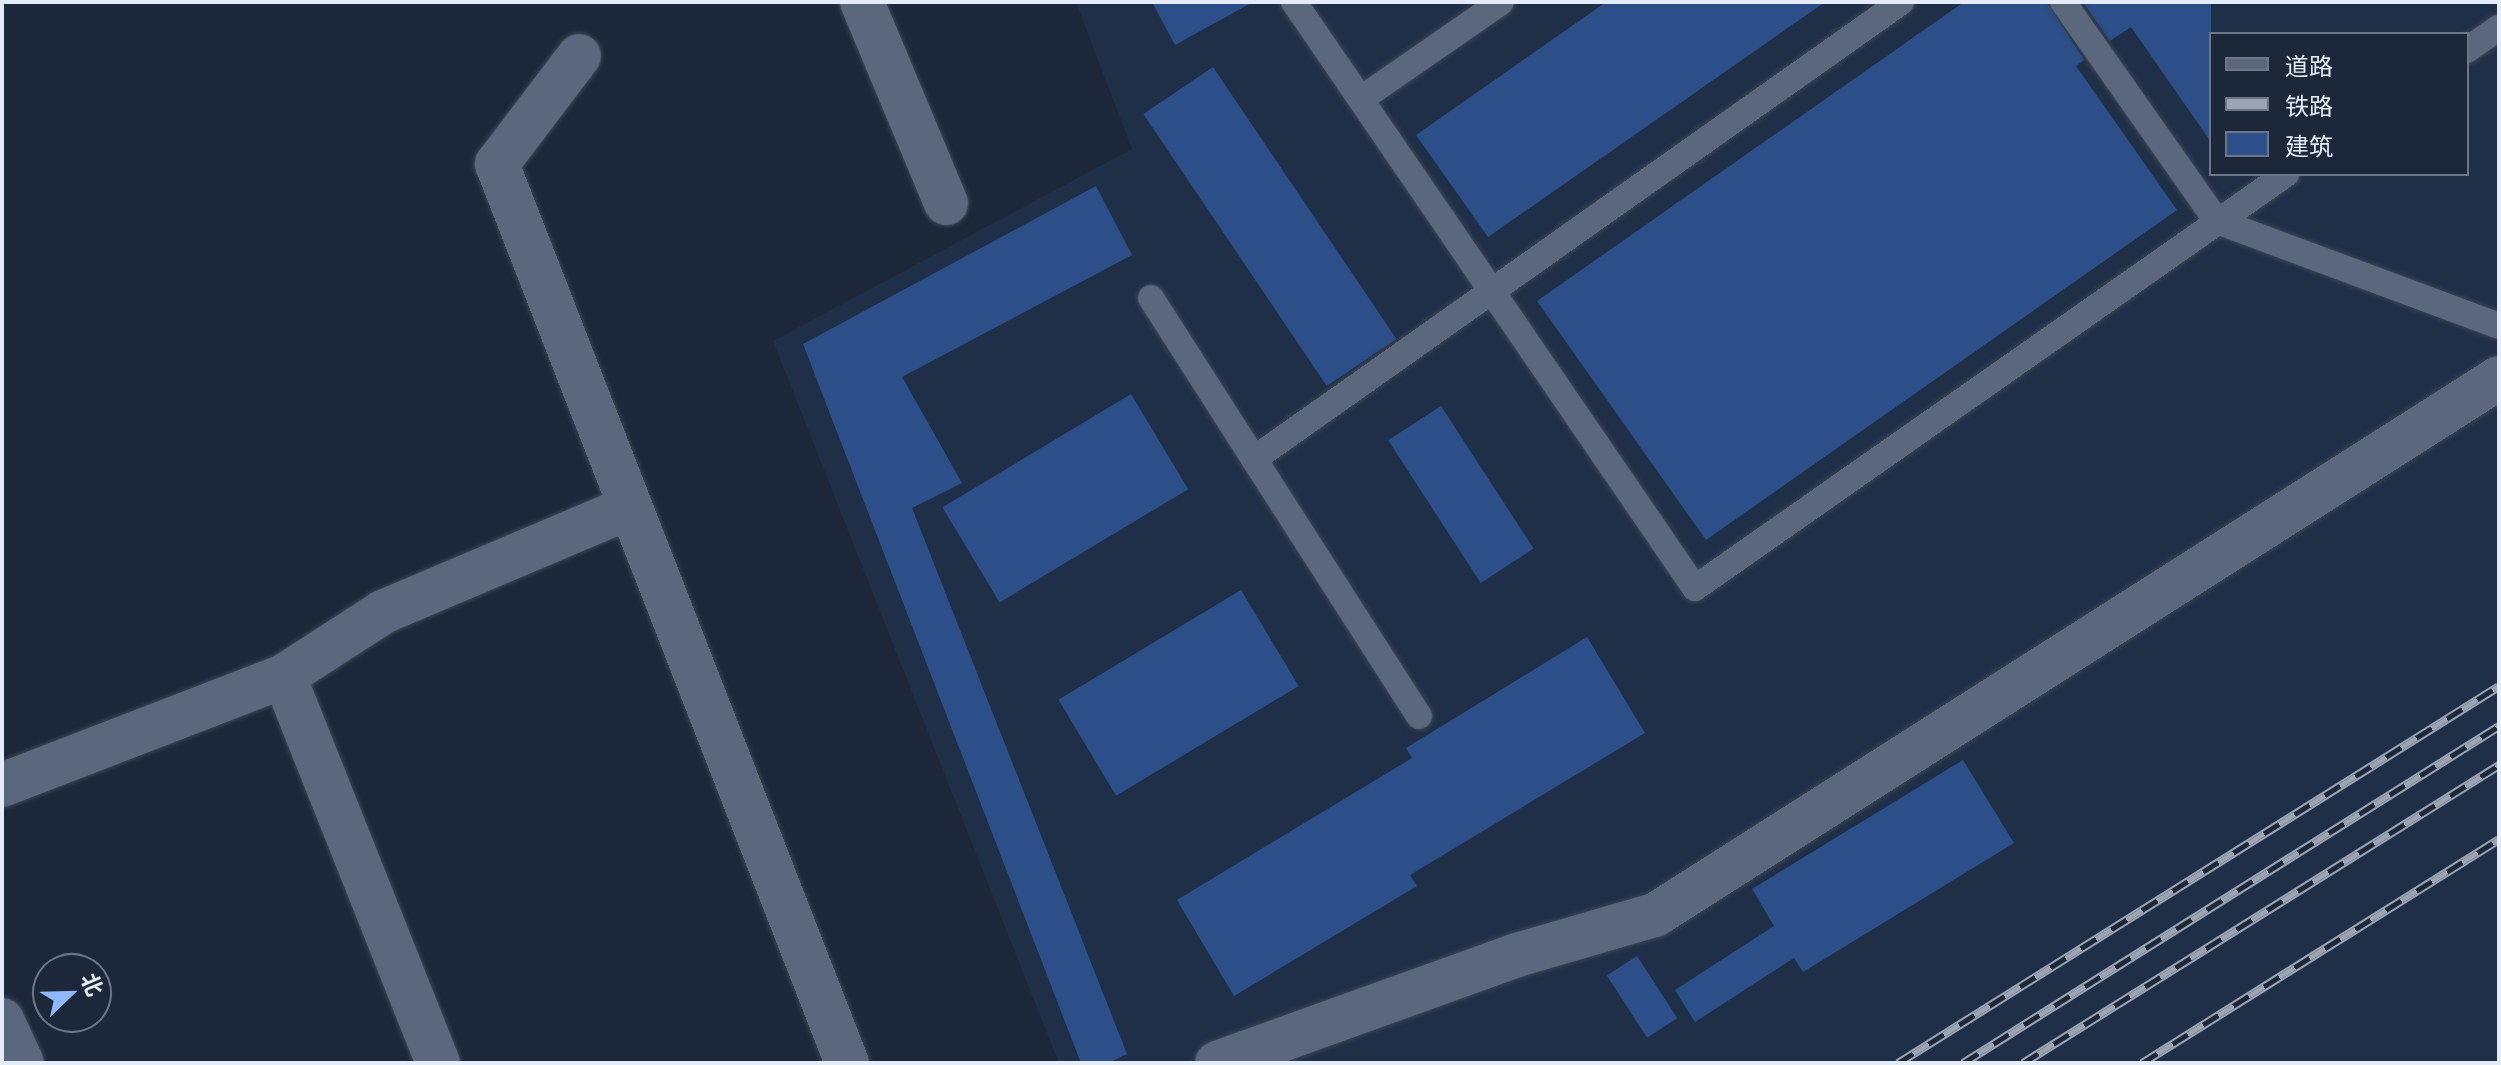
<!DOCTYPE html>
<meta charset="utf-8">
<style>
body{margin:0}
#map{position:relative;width:2501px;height:1065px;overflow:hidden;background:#1c273a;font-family:Mulish,"Noto Sans SC",sans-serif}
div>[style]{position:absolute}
.built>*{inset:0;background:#202f48}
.building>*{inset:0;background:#2c4f89;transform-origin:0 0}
.roads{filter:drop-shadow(0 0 2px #3b4555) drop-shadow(0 0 2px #3b4555)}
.lane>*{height:26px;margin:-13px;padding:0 13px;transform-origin:13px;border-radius:13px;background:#5a677d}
.street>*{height:44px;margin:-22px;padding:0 22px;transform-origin:22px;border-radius:22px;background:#5a677d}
.rail>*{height:9px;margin-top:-4.5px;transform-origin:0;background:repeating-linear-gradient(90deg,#1c273a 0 18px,#9ba4b3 0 36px);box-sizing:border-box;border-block:2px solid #9ba4b3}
span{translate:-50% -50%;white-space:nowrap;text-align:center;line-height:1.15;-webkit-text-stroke:6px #1c273a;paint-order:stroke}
.frame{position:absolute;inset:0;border:4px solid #e4ecf9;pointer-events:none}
.legend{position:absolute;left:2209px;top:32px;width:260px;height:144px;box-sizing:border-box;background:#1c273a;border:2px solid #6c7686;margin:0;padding:10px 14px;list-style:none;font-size:24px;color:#e4ecf9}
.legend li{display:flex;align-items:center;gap:16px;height:40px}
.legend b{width:40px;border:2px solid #6c7686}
.north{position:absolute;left:32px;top:953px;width:80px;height:80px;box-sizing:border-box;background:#1c273a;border:2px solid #6c7686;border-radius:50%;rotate:67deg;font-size:22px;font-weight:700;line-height:32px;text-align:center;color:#e4ecf9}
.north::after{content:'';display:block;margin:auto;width:28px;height:36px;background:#8fb8fd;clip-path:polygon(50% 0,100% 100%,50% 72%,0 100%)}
</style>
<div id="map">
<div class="built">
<div style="clip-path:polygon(evenodd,1076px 2px,2499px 2px,2499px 1063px,1059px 1063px,773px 341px,1132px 149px,1076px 2px,2211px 34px,2467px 34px,2467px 174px,2211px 174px,2211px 34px)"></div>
</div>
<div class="building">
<div style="clip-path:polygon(1152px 2px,1253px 2px,1175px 45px)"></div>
<div style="clip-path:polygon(1606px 2px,1825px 2px,1488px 237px,1416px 135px)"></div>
<div style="clip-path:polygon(1964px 2px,2047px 2px,2084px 60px,2076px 66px,2177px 210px,1706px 540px,1537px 301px)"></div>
<div style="clip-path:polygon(2083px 2px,2211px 2px,2211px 142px,2131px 27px,2110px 41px)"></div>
<div style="left:1213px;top:67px;width:328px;height:84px;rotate:56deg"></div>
<div style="clip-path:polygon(1096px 186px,1132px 255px,902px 377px,962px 483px,912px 508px,1127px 1054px,1108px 1063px,1081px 1063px,803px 344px)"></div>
<div style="left:1131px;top:394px;width:111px;height:220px;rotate:59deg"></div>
<div style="left:1441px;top:406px;width:170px;height:63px;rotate:57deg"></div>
<div style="left:1241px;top:590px;width:112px;height:213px;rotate:59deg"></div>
<div style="clip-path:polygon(1587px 637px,1645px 733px,1410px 875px,1417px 886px,1234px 996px,1177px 900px,1412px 758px,1406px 748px)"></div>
<div style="clip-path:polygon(1963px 760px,2014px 843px,1803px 972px,1794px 958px,1695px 1022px,1675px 990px,1774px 926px,1752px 889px)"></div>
<div style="left:1637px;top:956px;width:74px;height:36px;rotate:57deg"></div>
</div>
<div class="roads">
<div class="lane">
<div style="left:1294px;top:2px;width:710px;rotate:55.62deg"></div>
<div style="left:1695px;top:588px;width:722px;rotate:-35.01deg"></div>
<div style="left:2063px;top:2px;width:268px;rotate:54.9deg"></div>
<div style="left:2217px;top:221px;width:301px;rotate:20.4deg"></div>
<div style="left:2467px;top:50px;width:39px;rotate:-35deg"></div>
<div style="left:1361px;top:99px;width:170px;rotate:-34.7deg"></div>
<div style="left:1151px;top:298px;width:191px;rotate:57.4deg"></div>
<div style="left:1419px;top:716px;width:305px;rotate:-122.7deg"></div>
<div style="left:1254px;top:459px;width:792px;rotate:-35.23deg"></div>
</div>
<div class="street">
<div style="left:862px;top:2px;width:218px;rotate:67.3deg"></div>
<div style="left:579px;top:56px;width:136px;rotate:127.2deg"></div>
<div style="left:497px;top:164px;width:965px;rotate:68.73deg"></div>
<div style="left:284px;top:676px;width:417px;rotate:68.3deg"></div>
<div style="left:2px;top:785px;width:302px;rotate:-21.1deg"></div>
<div style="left:284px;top:676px;width:118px;rotate:-32.9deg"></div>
<div style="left:383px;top:612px;width:266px;rotate:-23deg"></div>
<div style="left:2px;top:1020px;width:47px;rotate:65.1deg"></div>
<div style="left:1217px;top:1063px;width:319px;rotate:-19.8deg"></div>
<div style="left:1517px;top:955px;width:144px;rotate:-16.2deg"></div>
<div style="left:1655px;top:915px;width:1000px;rotate:-32.47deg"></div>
</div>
</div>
<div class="rail">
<div style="left:1898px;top:1063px;width:709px;rotate:-32.1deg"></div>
<div style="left:1963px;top:1063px;width:633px;rotate:-32.16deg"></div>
<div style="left:2023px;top:1063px;width:562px;rotate:-32.05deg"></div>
<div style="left:2142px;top:1063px;width:421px;rotate:-32.1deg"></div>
</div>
<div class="frame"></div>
<ul class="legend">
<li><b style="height:10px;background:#5a677d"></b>道路</li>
<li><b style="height:10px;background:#9ba4b3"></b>铁路</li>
<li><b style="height:22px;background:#2c4f89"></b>建筑</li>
</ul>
<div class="north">北</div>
</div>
